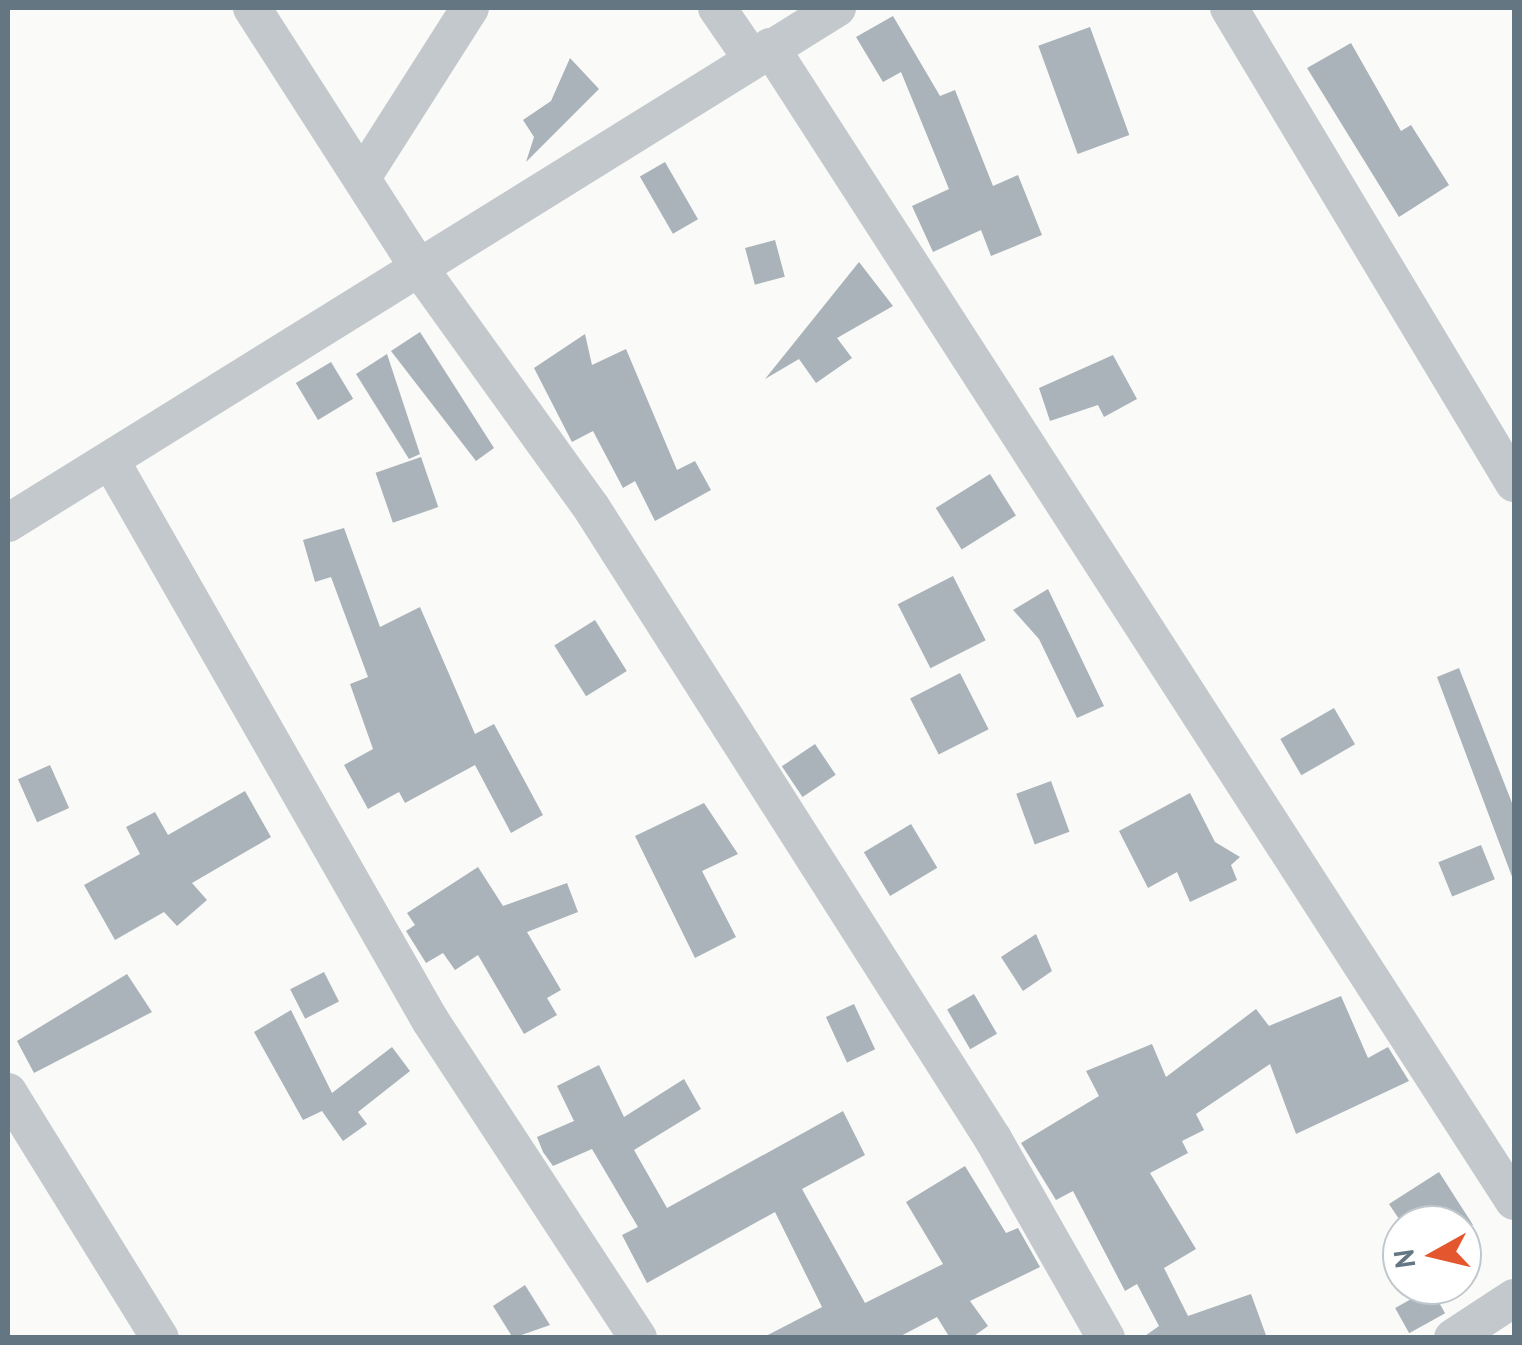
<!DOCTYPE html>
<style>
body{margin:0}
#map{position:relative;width:1522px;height:1345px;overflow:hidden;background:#fafaf8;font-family:"PT Sans",sans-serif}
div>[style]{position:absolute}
.building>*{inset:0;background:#aab3b9;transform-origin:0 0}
.minor>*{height:38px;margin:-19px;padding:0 19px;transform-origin:19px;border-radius:19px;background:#c3c8cc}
span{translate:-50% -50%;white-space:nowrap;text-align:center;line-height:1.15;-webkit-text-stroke:10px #fff;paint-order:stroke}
.frame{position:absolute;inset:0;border:10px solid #657683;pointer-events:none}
.north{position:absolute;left:1382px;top:1205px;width:100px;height:100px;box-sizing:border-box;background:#fff;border:2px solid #c1c8cd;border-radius:50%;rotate:262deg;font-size:28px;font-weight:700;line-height:40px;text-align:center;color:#657683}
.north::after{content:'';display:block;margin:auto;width:35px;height:45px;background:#e4572e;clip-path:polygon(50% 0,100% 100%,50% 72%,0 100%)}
</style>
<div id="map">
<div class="building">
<div style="clip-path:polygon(893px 16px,940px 96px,955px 90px,993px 186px,1018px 175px,1042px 235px,991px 256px,981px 230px,933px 252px,912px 206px,949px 189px,901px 72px,883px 82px,856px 37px)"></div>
<div style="left:1090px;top:27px;width:115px;height:55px;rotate:70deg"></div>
<div style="clip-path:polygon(1351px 43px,1401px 131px,1411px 125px,1449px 185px,1399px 217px,1307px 68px)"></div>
<div style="clip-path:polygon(570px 58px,599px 89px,526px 162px,534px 137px,523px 120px,551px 101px)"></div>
<div style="left:665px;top:162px;width:66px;height:29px;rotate:60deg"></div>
<div style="left:775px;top:240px;width:38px;height:31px;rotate:75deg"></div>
<div style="clip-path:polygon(859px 262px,893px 306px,837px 338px,852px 358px,816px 383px,799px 359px,765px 379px)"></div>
<div style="clip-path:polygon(420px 332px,494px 448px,476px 461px,391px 351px)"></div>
<div style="clip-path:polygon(585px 334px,592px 365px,626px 349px,677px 470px,695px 461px,711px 490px,655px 521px,635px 481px,623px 488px,593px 431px,572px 442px,534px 368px)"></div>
<div style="clip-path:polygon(387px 354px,420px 454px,409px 459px,356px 374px)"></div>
<div style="clip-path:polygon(1113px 355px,1137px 399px,1104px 417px,1098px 405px,1050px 421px,1039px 388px)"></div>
<div style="left:331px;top:362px;width:43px;height:41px;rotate:59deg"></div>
<div style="left:421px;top:457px;width:53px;height:48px;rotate:71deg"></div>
<div style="left:990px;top:474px;width:49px;height:64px;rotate:58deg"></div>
<div style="clip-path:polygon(344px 528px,380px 627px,420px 607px,475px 734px,494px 724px,543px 815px,511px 833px,475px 765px,405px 803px,399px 792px,368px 809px,344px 765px,373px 749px,350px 684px,368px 677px,331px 577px,315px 582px,303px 540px)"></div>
<div style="left:953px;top:576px;width:72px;height:62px;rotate:63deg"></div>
<div style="clip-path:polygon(1048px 589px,1104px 706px,1077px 718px,1039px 639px,1013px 610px)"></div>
<div style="left:595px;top:620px;width:60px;height:48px;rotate:58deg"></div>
<div style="clip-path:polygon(1459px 668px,1514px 808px,1514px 882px,1437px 677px)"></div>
<div style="left:960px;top:673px;width:63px;height:56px;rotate:63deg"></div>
<div style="left:1334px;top:708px;width:42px;height:62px;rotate:60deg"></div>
<div style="left:815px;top:744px;width:37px;height:40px;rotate:56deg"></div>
<div style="left:50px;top:765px;width:47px;height:35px;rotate:66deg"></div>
<div style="left:1051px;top:781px;width:54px;height:37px;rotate:70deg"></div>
<div style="clip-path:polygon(245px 791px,271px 837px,192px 883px,207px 900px,177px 926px,164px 912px,115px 940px,84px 885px,140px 854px,126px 827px,155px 812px,168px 835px)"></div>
<div style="clip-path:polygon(1190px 793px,1215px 842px,1240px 857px,1231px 865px,1237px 880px,1190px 902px,1177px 872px,1148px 888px,1119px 831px)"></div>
<div style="clip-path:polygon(704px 803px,738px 854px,702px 871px,736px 937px,695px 958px,635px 836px)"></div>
<div style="left:911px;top:824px;width:51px;height:55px;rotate:59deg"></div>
<div style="left:1481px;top:845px;width:37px;height:46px;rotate:68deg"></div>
<div style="clip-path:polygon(478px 867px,503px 906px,567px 883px,578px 912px,527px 932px,561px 990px,547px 998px,557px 1015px,524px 1034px,478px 955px,455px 970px,443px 953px,426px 963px,406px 931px,415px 925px,407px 913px)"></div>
<div style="clip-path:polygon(1036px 934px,1052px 971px,1023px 991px,1001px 957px)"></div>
<div style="left:324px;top:972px;width:33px;height:38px;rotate:63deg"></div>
<div style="clip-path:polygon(127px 974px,152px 1012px,34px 1073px,17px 1041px)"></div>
<div style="left:974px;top:994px;width:46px;height:31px;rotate:60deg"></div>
<div style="clip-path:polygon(1341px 996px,1368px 1058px,1388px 1047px,1409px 1081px,1296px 1134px,1270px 1064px,1196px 1114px,1204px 1130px,1182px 1141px,1188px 1153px,1150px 1173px,1196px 1249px,1164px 1268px,1188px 1316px,1251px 1294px,1267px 1338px,1142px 1338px,1159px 1326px,1137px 1284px,1125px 1291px,1073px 1191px,1056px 1200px,1021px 1143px,1099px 1096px,1086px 1071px,1152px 1044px,1166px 1077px,1256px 1009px,1269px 1026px)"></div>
<div style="left:854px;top:1004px;width:50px;height:31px;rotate:65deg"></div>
<div style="clip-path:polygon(291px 1010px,332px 1093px,392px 1047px,410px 1071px,358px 1112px,367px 1124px,343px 1141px,322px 1111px,303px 1120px,254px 1032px)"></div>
<div style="clip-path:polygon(599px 1065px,624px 1117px,684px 1079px,701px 1109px,634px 1150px,667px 1208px,843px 1111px,865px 1155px,802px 1189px,865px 1303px,943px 1264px,906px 1202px,965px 1166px,1006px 1233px,1018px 1228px,1040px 1267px,970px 1301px,988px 1326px,971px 1338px,950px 1338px,937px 1317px,897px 1338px,762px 1338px,822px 1307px,775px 1212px,647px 1283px,622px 1235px,638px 1227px,592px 1149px,553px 1166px,543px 1152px,537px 1137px,574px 1121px,557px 1086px)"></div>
<div style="clip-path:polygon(1439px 1172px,1473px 1225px,1403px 1225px,1389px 1204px)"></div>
<div style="clip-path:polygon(525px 1285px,550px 1325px,513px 1338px,493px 1306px)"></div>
<div style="left:1431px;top:1288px;width:29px;height:41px;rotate:61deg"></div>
</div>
<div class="minor">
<div style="left:252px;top:8px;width:305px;rotate:57.3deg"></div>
<div style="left:417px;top:265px;width:298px;rotate:54.3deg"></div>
<div style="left:591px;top:507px;width:749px;rotate:57.54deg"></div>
<div style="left:993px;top:1139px;width:229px;rotate:60.4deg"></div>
<div style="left:717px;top:8px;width:62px;rotate:55.5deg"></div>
<div style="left:1229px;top:8px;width:554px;rotate:59.04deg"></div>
<div style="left:770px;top:47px;width:1373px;rotate:57.19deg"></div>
<div style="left:363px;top:176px;width:199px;rotate:-57.5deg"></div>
<div style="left:112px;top:463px;width:641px;rotate:60.28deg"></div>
<div style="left:430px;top:1020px;width:380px;rotate:56.8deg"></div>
<div style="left:8px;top:523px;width:976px;rotate:-31.85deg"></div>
<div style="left:8px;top:1092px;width:289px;rotate:58.3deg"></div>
<div style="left:1453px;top:1338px;width:73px;rotate:-33.3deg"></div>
</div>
<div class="frame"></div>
<div class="north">N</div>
</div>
